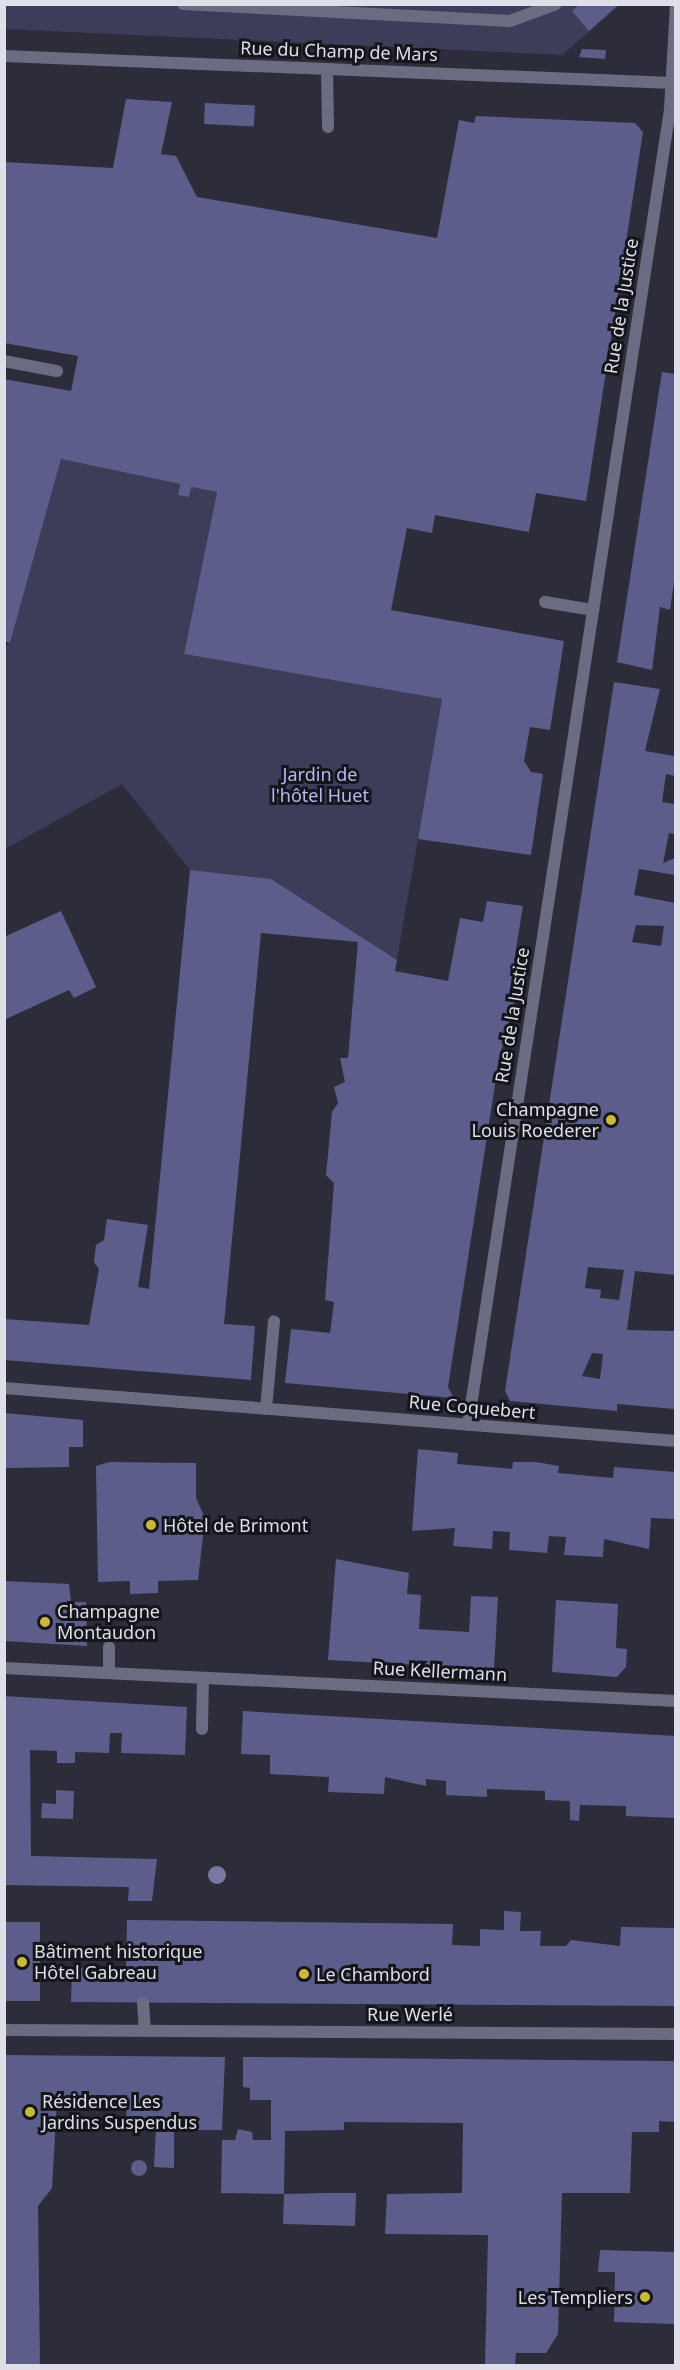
<!DOCTYPE html>
<meta charset="utf-8">
<style>
body{margin:0}
#map{position:relative;width:680px;height:2370px;overflow:hidden;background:#2c2c3a;font-family:"Noto Sans",sans-serif}
div>[style]{position:absolute}
.green>*{inset:0;background:#3d3d5a}
.building>*{inset:0;background:#5d5d8c;transform-origin:0 0}
.round{border-radius:50%}
.service>*{height:12px;margin:-6px;padding:0 6px;transform-origin:6px;border-radius:6px;background:#6b6c82}
.minor>*{height:12px;margin:-6px;padding:0 6px;transform-origin:6px;border-radius:6px;background:#6b6c82}
.tertiary>*{height:12px;margin:-6px;padding:0 6px;transform-origin:6px;border-radius:6px;background:#6b6c82}
.trees>*{width:18px;height:18px;margin:-9px;border-radius:50%;background:#7879a0}
.dots>*{width:16px;height:16px;translate:-50% -50%;box-sizing:border-box;border:3px solid #15151c;border-radius:50%}
span{translate:-50% -50%;white-space:nowrap;text-align:center;line-height:1.15;-webkit-text-stroke:6px #15151c;paint-order:stroke}
.street-label{font-size:18px;color:#dedfe8}
.park-label{font-size:18px;color:#b6b8f3}
.poi-label{font-size:18px;color:#dedfe8}
.right{translate:-100% -50%;text-align:right}
.left{translate:0 -50%;text-align:left}
.frame{position:absolute;inset:0;border:6px solid #dedfe8;pointer-events:none}
</style>
<div id="map">
<div class="green">
<div style="clip-path:polygon(5px 4px,620px 5px,562px 55px,5px 29px)"></div>
<div style="clip-path:polygon(61px 459px,180px 484px,178px 495px,188px 497px,191px 487px,217px 492px,184px 654px,442px 699px,397px 960px,271px 879px,190px 870px,122px 784px,5px 849px,5px 646px,10px 643px)"></div>
</div>
<div class="building">
<div style="clip-path:polygon(580px 4px,619px 4px,589px 31px,572px 11px)"></div>
<div style="clip-path:polygon(582px 49px,606px 50px,605px 59px,579px 57px)"></div>
<div style="clip-path:polygon(126px 99px,172px 102px,161px 154px,176px 156px,197px 197px,437px 238px,459px 120px,474px 123px,476px 116px,635px 123px,643px 132px,586px 501px,536px 493px,529px 532px,435px 515px,432px 533px,407px 528px,391px 610px,564px 641px,550px 730px,530px 727px,524px 761px,531px 772px,543px 774px,531px 855px,418px 839px,442px 699px,184px 654px,217px 492px,191px 487px,189px 497px,178px 495px,180px 484px,61px 459px,10px 643px,4px 641px,4px 379px,71px 391px,78px 356px,4px 343px,4px 162px,113px 168px)"></div>
<div style="left:205px;top:103px;width:50px;height:21px;rotate:3deg"></div>
<div style="clip-path:polygon(662px 372px,675px 374px,675px 575px,670px 610px,660px 607px,652px 670px,617px 662px)"></div>
<div style="clip-path:polygon(evenodd,614px 682px,660px 689px,645px 751px,675px 756px,675px 776px,666px 774px,662px 802px,675px 804px,675px 834px,669px 833px,663px 863px,675px 858px,675px 875px,639px 869px,634px 895px,675px 903px,675px 1275px,635px 1271px,627px 1330px,675px 1331px,675px 1409px,617px 1404px,617px 1411px,510px 1401px,505px 1391px,614px 682px,636px 925px,664px 926px,661px 946px,632px 942px,636px 925px,614px 682px,588px 1267px,624px 1270px,619px 1300px,600px 1298px,601px 1290px,585px 1288px,588px 1267px,614px 682px,592px 1353px,603px 1354px,600px 1379px,582px 1376px,592px 1353px)"></div>
<div style="clip-path:polygon(190px 870px,271px 879px,397px 960px,395px 971px,448px 981px,460px 918px,483px 922px,487px 901px,523px 906px,514px 961px,518px 989px,499px 1059px,448px 1387px,454px 1398px,285px 1383px,291px 1329px,330px 1333px,334px 1302px,325px 1300px,334px 1183px,326px 1175px,332px 1112px,338px 1103px,334px 1087px,345px 1082px,340px 1058px,348px 1058px,358px 942px,261px 933px,224px 1324px,255px 1326px,251px 1380px,4px 1360px,4px 1319px,89px 1325px,99px 1269px,94px 1262px,96px 1245px,104px 1240px,107px 1219px,148px 1225px,138px 1287px,149px 1289px)"></div>
<div style="clip-path:polygon(61px 911px,96px 987px,74px 998px,69px 990px,4px 1020px,4px 937px)"></div>
<div style="clip-path:polygon(4px 1413px,83px 1420px,83px 1447px,69px 1447px,69px 1467px,4px 1468px)"></div>
<div style="clip-path:polygon(418px 1449px,458px 1453px,457px 1464px,503px 1468px,512px 1469px,513px 1462px,536px 1462px,559px 1466px,558px 1473px,613px 1478px,614px 1467px,675px 1472px,675px 1519px,651px 1518px,649px 1549px,604px 1539px,603px 1557px,564px 1555px,566px 1537px,549px 1536px,547px 1553px,509px 1550px,510px 1532px,493px 1531px,492px 1549px,453px 1546px,455px 1528px,412px 1531px)"></div>
<div style="clip-path:polygon(109px 1462px,196px 1463px,196px 1498px,205px 1518px,198px 1580px,158px 1581px,158px 1593px,130px 1594px,130px 1581px,98px 1582px,96px 1466px)"></div>
<div style="clip-path:polygon(336px 1559px,409px 1573px,407px 1594px,421px 1595px,419px 1629px,469px 1632px,471px 1596px,498px 1597px,494px 1669px,328px 1660px)"></div>
<div style="clip-path:polygon(4px 1581px,69px 1584px,71px 1602px,86px 1602px,87px 1646px,4px 1641px)"></div>
<div style="clip-path:polygon(556px 1600px,618px 1604px,616px 1648px,627px 1649px,626px 1667px,617px 1677px,552px 1672px)"></div>
<div style="clip-path:polygon(4px 1696px,187px 1707px,185px 1755px,121px 1753px,122px 1733px,110px 1733px,109px 1753px,75px 1752px,75px 1763px,57px 1763px,57px 1751px,30px 1750px,31px 1856px,157px 1859px,152px 1901px,128px 1901px,129px 1887px,4px 1885px)"></div>
<div style="clip-path:polygon(243px 1711px,675px 1736px,675px 1818px,626px 1816px,626px 1806px,580px 1805px,579px 1821px,570px 1820px,570px 1801px,545px 1800px,545px 1791px,487px 1789px,487px 1797px,446px 1795px,446px 1781px,426px 1779px,426px 1786px,385px 1777px,384px 1794px,328px 1792px,329px 1777px,270px 1774px,270px 1755px,241px 1754px)"></div>
<div style="clip-path:polygon(56px 1790px,74px 1791px,73px 1819px,41px 1818px,42px 1803px,56px 1804px)"></div>
<div style="clip-path:polygon(504px 1911px,521px 1912px,520px 1931px,541px 1931px,540px 1946px,566px 1946px,571px 1940px,620px 1946px,621px 1927px,675px 1928px,675px 2006px,71px 2002px,72px 1968px,126px 1969px,127px 1920px,453px 1924px,452px 1945px,480px 1946px,480px 1929px,504px 1930px)"></div>
<div style="left:5px;top:1922px;width:35px;height:79px"></div>
<div style="clip-path:polygon(4px 2055px,225px 2057px,222px 2130px,174px 2130px,174px 2168px,154px 2167px,156px 2128px,126px 2128px,127px 2095px,68px 2096px,57px 2102px,52px 2188px,38px 2206px,40px 2366px,4px 2366px)"></div>
<div style="clip-path:polygon(243px 2057px,675px 2061px,675px 2122px,659px 2121px,659px 2132px,632px 2132px,630px 2193px,562px 2193px,558px 2334px,546px 2353px,516px 2353px,515px 2366px,485px 2366px,488px 2235px,385px 2234px,387px 2194px,462px 2193px,463px 2123px,344px 2122px,344px 2130px,285px 2131px,284px 2194px,221px 2193px,222px 2140px,235px 2140px,238px 2129px,252px 2132px,253px 2140px,271px 2140px,271px 2100px,250px 2100px,250px 2088px,243px 2087px)"></div>
<div class="round" style="left:131px;top:2160px;width:16px;height:16px"></div>
<div style="clip-path:polygon(326px 2193px,356px 2193px,355px 2226px,283px 2224px,284px 2194px)"></div>
<div style="clip-path:polygon(600px 2250px,675px 2252px,675px 2324px,614px 2322px,615px 2272px,598px 2272px)"></div>
</div>
<div class="service">
<div style="left:183px;top:4px;width:327px;rotate:3deg"></div>
<div style="left:510px;top:21px;width:49px;rotate:-20.3deg"></div>
<div style="left:327px;top:69px;width:58px;rotate:89deg"></div>
<div style="left:545px;top:602px;width:49px;rotate:9.5deg"></div>
<div style="left:266px;top:1409px;width:88px;rotate:-84.8deg"></div>
<div style="left:109px;top:1647px;width:26px;rotate:90deg"></div>
<div style="left:202px;top:1729px;width:51px;rotate:-88.9deg"></div>
<div style="left:143px;top:2003px;width:28px;rotate:86deg"></div>
</div>
<div class="minor">
<div style="left:4px;top:361px;width:54px;rotate:10.7deg"></div>
<div style="left:4px;top:1388px;width:674px;rotate:4.51deg"></div>
<div style="left:468px;top:1425px;width:1331px;rotate:-81.27deg"></div>
<div style="left:670px;top:109px;width:103px;rotate:-86.7deg"></div>
<div style="left:4px;top:1668px;width:673px;rotate:2.81deg"></div>
<div style="left:4px;top:2030px;width:672px;rotate:0.34deg"></div>
</div>
<div class="tertiary">
<div style="left:4px;top:56px;width:669px;rotate:2.31deg"></div>
</div>
<div class="trees">
<div style="left:217px;top:1875px"></div>
</div>
<div class="dots">
<div style="left:611px;top:1120px;background:#c8bb3b"></div>
<div style="left:151px;top:1525px;background:#c8bb3b"></div>
<div style="left:45px;top:1622px;background:#c8bb3b"></div>
<div style="left:22px;top:1962px;background:#c8bb3b"></div>
<div style="left:304px;top:1974px;background:#c8bb3b"></div>
<div style="left:30px;top:2112px;background:#c8bb3b"></div>
<div style="left:645px;top:2297px;background:#c8bb3b"></div>
</div>
<div class="street-label">
<span style="left:339px;top:51px;rotate:2deg">Rue du Champ de Mars</span>
<span style="left:621px;top:306px;rotate:-81deg">Rue de la Justice</span>
<span style="left:512px;top:1015px;rotate:-81deg">Rue de la Justice</span>
<span style="left:472px;top:1407px;rotate:5deg">Rue Coquebert</span>
<span style="left:440px;top:1671px;rotate:3deg">Rue Kellermann</span>
<span style="left:410px;top:2014px">Rue Werlé</span>
</div>
<div class="park-label">
<span style="left:320px;top:785px">Jardin de<br>l'hôtel Huet</span>
</div>
<div class="poi-label">
<span class="right" style="left:599px;top:1120px">Champagne<br>Louis Roederer</span>
<span class="left" style="left:163px;top:1525px">Hôtel de Brimont</span>
<span class="left" style="left:57px;top:1622px">Champagne<br>Montaudon</span>
<span class="left" style="left:34px;top:1962px">Bâtiment historique<br>Hôtel Gabreau</span>
<span class="left" style="left:316px;top:1974px">Le Chambord</span>
<span class="left" style="left:42px;top:2112px">Résidence Les<br>Jardins Suspendus</span>
<span class="right" style="left:633px;top:2297px">Les Templiers</span>
</div>
<div class="frame"></div>
</div>
